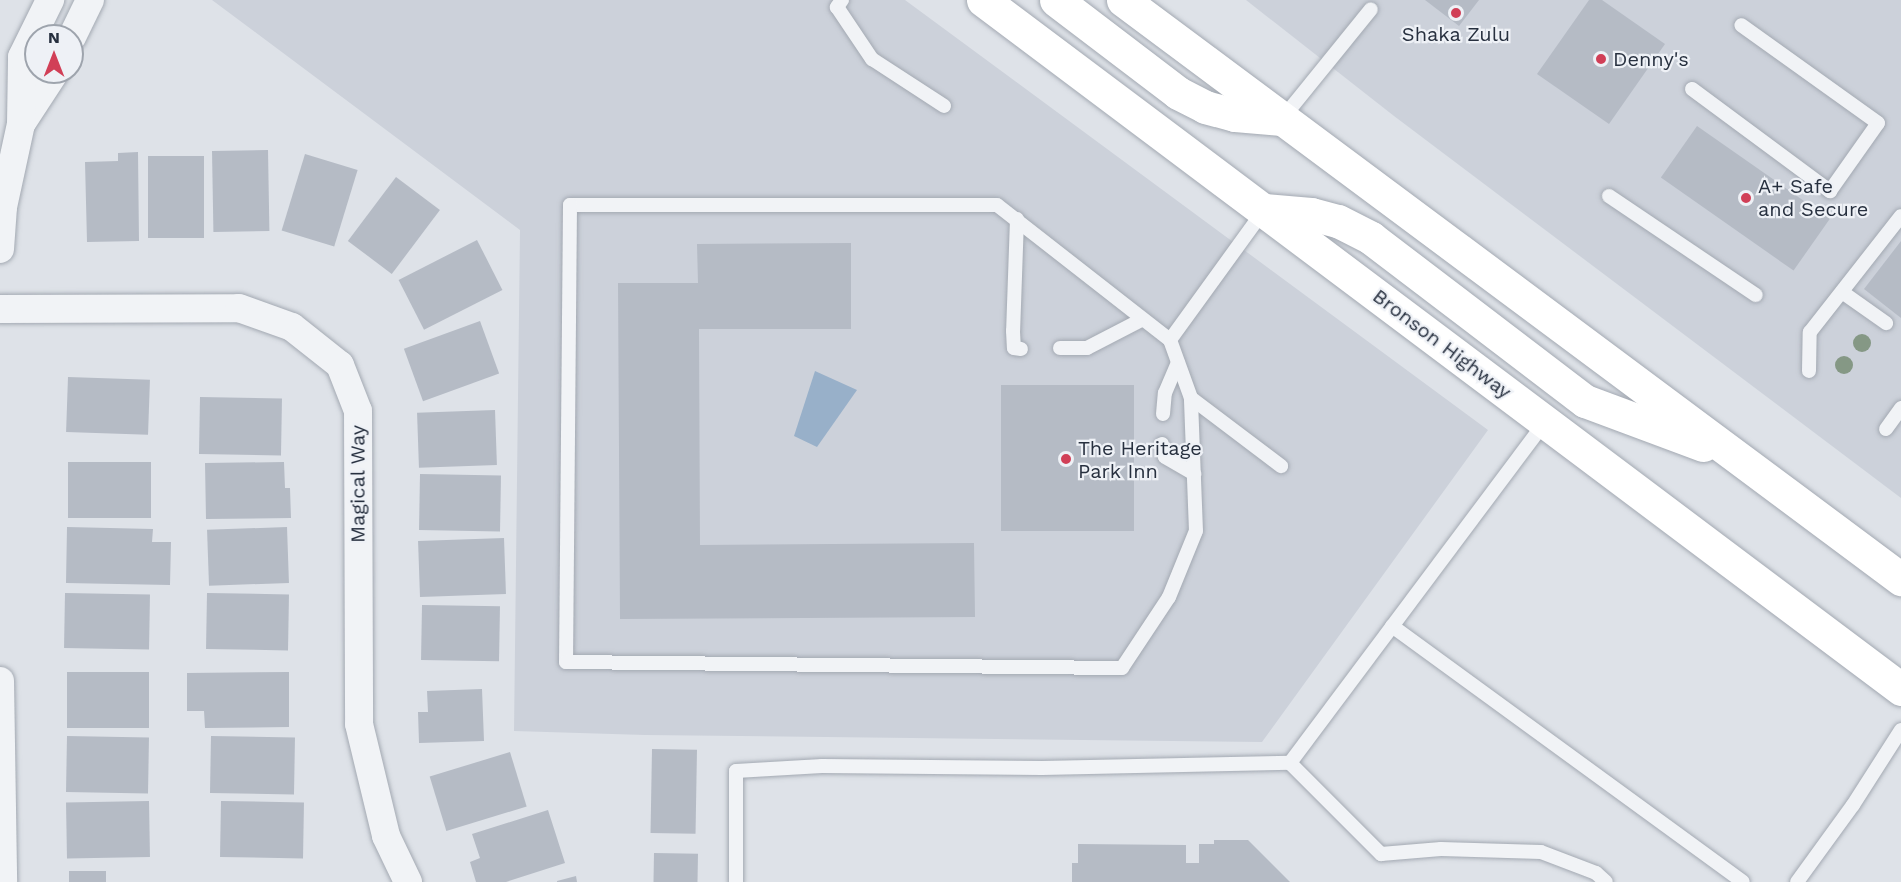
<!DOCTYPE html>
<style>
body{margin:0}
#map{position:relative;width:1901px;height:882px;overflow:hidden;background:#dee2e8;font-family:"Work Sans",sans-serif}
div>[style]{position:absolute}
.built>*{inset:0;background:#ccd1da}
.water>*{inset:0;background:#98b0c9}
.building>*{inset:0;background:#b5bbc5;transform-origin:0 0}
.roads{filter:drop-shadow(0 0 2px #a3a9b2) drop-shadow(0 0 2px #a3a9b2)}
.lane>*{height:14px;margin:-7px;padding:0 7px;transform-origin:7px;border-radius:7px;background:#f1f3f6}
.street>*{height:28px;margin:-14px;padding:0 14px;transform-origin:14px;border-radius:14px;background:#f1f3f6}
.highway>*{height:33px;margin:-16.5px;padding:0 16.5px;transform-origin:16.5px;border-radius:16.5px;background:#fff}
.trees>*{width:18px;height:18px;margin:-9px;border-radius:50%;background:#859885}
.dots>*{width:16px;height:16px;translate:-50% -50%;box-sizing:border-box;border:3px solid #eef1f6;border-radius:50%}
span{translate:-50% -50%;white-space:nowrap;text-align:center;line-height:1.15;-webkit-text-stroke:4.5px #eef1f6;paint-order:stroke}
.poi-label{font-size:20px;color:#27303f}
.left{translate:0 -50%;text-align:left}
.street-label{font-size:20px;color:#27303f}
.north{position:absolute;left:24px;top:24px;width:60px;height:60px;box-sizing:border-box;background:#eef1f6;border:2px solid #9ea4ad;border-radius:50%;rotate:0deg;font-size:16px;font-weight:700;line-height:24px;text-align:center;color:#27303f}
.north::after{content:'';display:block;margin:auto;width:21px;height:27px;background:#d13f57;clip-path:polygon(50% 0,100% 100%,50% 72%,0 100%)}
</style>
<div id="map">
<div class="built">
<div style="clip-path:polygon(212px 0,905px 0,1488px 430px,1262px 742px,645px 735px,514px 731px,520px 230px)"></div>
<div style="clip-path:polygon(1246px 0,1901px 0,1901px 498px,1394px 116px)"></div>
</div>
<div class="water">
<div style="clip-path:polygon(815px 371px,857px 390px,817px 447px,794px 436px)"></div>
</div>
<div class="building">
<div style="clip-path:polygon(1425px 0,1479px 0,1459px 26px)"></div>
<div style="clip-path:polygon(1589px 0,1602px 0,1665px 44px,1609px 124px,1537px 74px)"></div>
<div style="left:1697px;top:126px;width:162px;height:63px;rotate:35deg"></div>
<div style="left:268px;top:150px;width:81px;height:56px;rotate:89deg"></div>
<div style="clip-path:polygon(138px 152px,139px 241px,87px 242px,85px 162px,118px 161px,118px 153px)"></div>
<div style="left:305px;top:154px;width:55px;height:80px;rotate:17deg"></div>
<div style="left:148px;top:156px;width:56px;height:82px"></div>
<div style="left:396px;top:177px;width:55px;height:80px;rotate:37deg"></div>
<div style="left:477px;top:240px;width:56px;height:88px;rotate:63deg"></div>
<div style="clip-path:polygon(1901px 241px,1901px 318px,1864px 289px)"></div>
<div style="clip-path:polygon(851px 243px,851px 329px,699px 329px,700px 545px,974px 543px,975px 617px,620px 619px,618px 283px,698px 283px,697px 244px)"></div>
<div style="left:480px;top:321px;width:56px;height:81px;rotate:70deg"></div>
<div style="left:68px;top:377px;width:82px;height:55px;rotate:2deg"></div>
<div style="left:1001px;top:385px;width:133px;height:146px"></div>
<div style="left:200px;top:397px;width:82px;height:57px;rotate:1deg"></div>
<div style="left:495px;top:410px;width:55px;height:78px;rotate:88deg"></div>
<div style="left:151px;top:462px;width:56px;height:83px;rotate:90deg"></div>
<div style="clip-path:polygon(284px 462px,285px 488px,290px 488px,291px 518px,206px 519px,205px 463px)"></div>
<div style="left:420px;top:474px;width:81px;height:56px;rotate:1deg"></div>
<div style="clip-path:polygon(67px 527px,153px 529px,152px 542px,171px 542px,170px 585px,66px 583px)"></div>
<div style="left:287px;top:527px;width:56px;height:80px;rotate:88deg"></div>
<div style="left:504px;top:538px;width:56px;height:86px;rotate:88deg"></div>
<div style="left:65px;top:593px;width:85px;height:55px;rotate:1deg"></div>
<div style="left:207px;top:593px;width:82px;height:56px;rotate:1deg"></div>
<div style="left:422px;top:605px;width:78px;height:55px;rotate:1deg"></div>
<div style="left:149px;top:672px;width:56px;height:82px;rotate:90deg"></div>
<div style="clip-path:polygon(289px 672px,289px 727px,205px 728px,204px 711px,187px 711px,187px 673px)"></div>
<div style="clip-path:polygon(482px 689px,484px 741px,419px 743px,418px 712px,428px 712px,427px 691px)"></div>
<div style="left:67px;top:736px;width:82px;height:56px;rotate:1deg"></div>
<div style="left:211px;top:736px;width:84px;height:57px;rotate:1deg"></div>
<div style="left:652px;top:749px;width:45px;height:84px;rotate:1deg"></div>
<div style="left:510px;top:752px;width:57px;height:84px;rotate:73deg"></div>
<div style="left:149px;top:801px;width:56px;height:83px;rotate:89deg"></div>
<div style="left:221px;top:801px;width:83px;height:56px;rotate:1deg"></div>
<div style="clip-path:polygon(548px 810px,565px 863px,506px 882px,476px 882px,470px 862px,480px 858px,472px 834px)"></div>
<div style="clip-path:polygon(1214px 840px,1248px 840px,1290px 882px,1072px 882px,1072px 863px,1078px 863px,1078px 844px,1186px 845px,1186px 863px,1199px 863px,1199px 844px,1214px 844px)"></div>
<div style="left:654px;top:853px;width:44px;height:29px;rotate:1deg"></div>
<div style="left:69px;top:871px;width:37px;height:11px"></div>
<div style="clip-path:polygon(576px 876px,577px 882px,557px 882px,557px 881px)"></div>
</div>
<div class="roads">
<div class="lane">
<div style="left:842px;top:0;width:9px;rotate:126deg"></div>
<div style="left:837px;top:7px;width:63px;rotate:56.1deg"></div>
<div style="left:872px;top:59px;width:86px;rotate:33.1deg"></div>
<div style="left:1692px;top:89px;width:172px;rotate:36.5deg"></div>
<div style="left:1830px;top:191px;width:83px;rotate:-54.8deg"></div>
<div style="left:1878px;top:123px;width:168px;rotate:-144.4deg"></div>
<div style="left:1282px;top:119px;width:141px;rotate:-51deg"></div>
<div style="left:1609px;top:196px;width:177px;rotate:34deg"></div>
<div style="left:1017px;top:219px;width:112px;rotate:92deg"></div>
<div style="left:1013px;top:331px;width:17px;rotate:87deg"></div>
<div style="left:1014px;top:348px;width:7px;rotate:8deg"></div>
<div style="left:1842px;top:292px;width:54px;rotate:35.2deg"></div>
<div style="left:1170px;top:340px;width:219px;rotate:-142deg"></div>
<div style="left:997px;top:205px;width:427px;rotate:180deg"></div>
<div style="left:570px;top:205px;width:457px;rotate:90.5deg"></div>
<div style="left:566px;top:662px;width:556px;rotate:0.62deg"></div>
<div style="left:1122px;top:668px;width:85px;rotate:-56.5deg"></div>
<div style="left:1169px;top:597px;width:71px;rotate:-67.8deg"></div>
<div style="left:1196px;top:531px;width:133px;rotate:-92.2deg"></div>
<div style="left:1191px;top:398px;width:62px;rotate:-109.9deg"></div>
<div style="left:1170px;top:340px;width:160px;rotate:-54.1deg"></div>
<div style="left:1060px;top:348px;width:27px"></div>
<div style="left:1087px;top:348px;width:61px;rotate:-27.4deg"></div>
<div style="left:1809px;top:371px;width:39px;rotate:-89deg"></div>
<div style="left:1810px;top:332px;width:147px;rotate:-51.9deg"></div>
<div style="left:1191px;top:398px;width:113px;rotate:37.1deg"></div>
<div style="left:1163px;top:414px;width:21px;rotate:-85deg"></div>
<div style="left:1165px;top:393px;width:33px;rotate:-67deg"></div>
<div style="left:1545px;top:422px;width:426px;rotate:126.8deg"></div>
<div style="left:1290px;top:763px;width:129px;rotate:45deg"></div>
<div style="left:1381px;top:854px;width:60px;rotate:-4.8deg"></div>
<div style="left:1441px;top:849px;width:100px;rotate:1.7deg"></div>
<div style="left:1541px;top:852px;width:59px;rotate:20.9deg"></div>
<div style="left:1596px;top:873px;width:13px;rotate:42deg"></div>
<div style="left:1886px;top:429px;width:26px;rotate:-54deg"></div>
<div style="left:1162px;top:444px;width:13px;rotate:77deg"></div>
<div style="left:1165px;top:457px;width:34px;rotate:30deg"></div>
<div style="left:1392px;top:626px;width:434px;rotate:36.1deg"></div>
<div style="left:736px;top:882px;width:111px;rotate:-90deg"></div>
<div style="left:736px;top:771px;width:86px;rotate:-3.3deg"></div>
<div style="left:822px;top:766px;width:220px;rotate:0.5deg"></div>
<div style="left:1042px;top:768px;width:248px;rotate:-1.2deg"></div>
<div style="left:1797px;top:882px;width:95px;rotate:-54deg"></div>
<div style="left:1853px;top:805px;width:89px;rotate:-57.4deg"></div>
</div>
<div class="street">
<div style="left:72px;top:37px;width:41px;rotate:-64.1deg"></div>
<div style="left:21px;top:124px;width:62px;rotate:-56.8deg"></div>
<div style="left:0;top:249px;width:42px;rotate:-85.9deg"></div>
<div style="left:3px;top:207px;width:85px;rotate:-77.8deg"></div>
<div style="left:21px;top:124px;width:67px;rotate:-89.1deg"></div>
<div style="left:22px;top:57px;width:64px;rotate:-63.8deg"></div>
<div style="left:0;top:309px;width:239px;rotate:-0.2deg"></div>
<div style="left:239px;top:308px;width:56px;rotate:19.7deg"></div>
<div style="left:292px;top:327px;width:61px;rotate:38.4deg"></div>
<div style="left:340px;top:365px;width:49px;rotate:68.6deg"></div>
<div style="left:358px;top:411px;width:313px;rotate:89.8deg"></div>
<div style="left:359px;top:724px;width:115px;rotate:76.4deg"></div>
<div style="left:386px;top:836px;width:51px;rotate:64.4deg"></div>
<div style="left:0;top:681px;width:201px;rotate:89.1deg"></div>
</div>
<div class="highway">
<div style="left:983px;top:0;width:1148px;rotate:36.89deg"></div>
<div style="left:1056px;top:0;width:153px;rotate:37.3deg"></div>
<div style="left:1178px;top:93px;width:30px;rotate:27deg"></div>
<div style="left:1205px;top:107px;width:31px;rotate:15deg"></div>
<div style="left:1235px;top:115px;width:47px;rotate:4.9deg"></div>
<div style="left:1123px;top:0;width:970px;rotate:36.66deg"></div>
<div style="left:1264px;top:210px;width:47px;rotate:4.9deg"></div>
<div style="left:1311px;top:214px;width:28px;rotate:15deg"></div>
<div style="left:1338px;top:221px;width:37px;rotate:27deg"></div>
<div style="left:1371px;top:238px;width:269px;rotate:37.3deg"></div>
<div style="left:1585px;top:401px;width:126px;rotate:20.4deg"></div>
</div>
</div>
<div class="trees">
<div style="left:1862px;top:343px"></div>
<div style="left:1844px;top:365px"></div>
</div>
<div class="dots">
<div style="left:1456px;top:13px;background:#d13f57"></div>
<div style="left:1601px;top:59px;background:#d13f57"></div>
<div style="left:1746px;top:198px;background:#d13f57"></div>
<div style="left:1066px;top:459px;background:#d13f57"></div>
</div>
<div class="poi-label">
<span style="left:1456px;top:34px">Shaka Zulu</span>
<span class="left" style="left:1613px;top:59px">Denny's</span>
<span class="left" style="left:1758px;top:198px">A+ Safe<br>and Secure</span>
<span class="left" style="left:1078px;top:460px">The Heritage<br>Park Inn</span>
</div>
<div class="street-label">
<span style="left:1442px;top:344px;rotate:37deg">Bronson Highway</span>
<span style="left:358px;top:484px;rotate:-90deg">Magical Way</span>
</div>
<div class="north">N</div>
</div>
